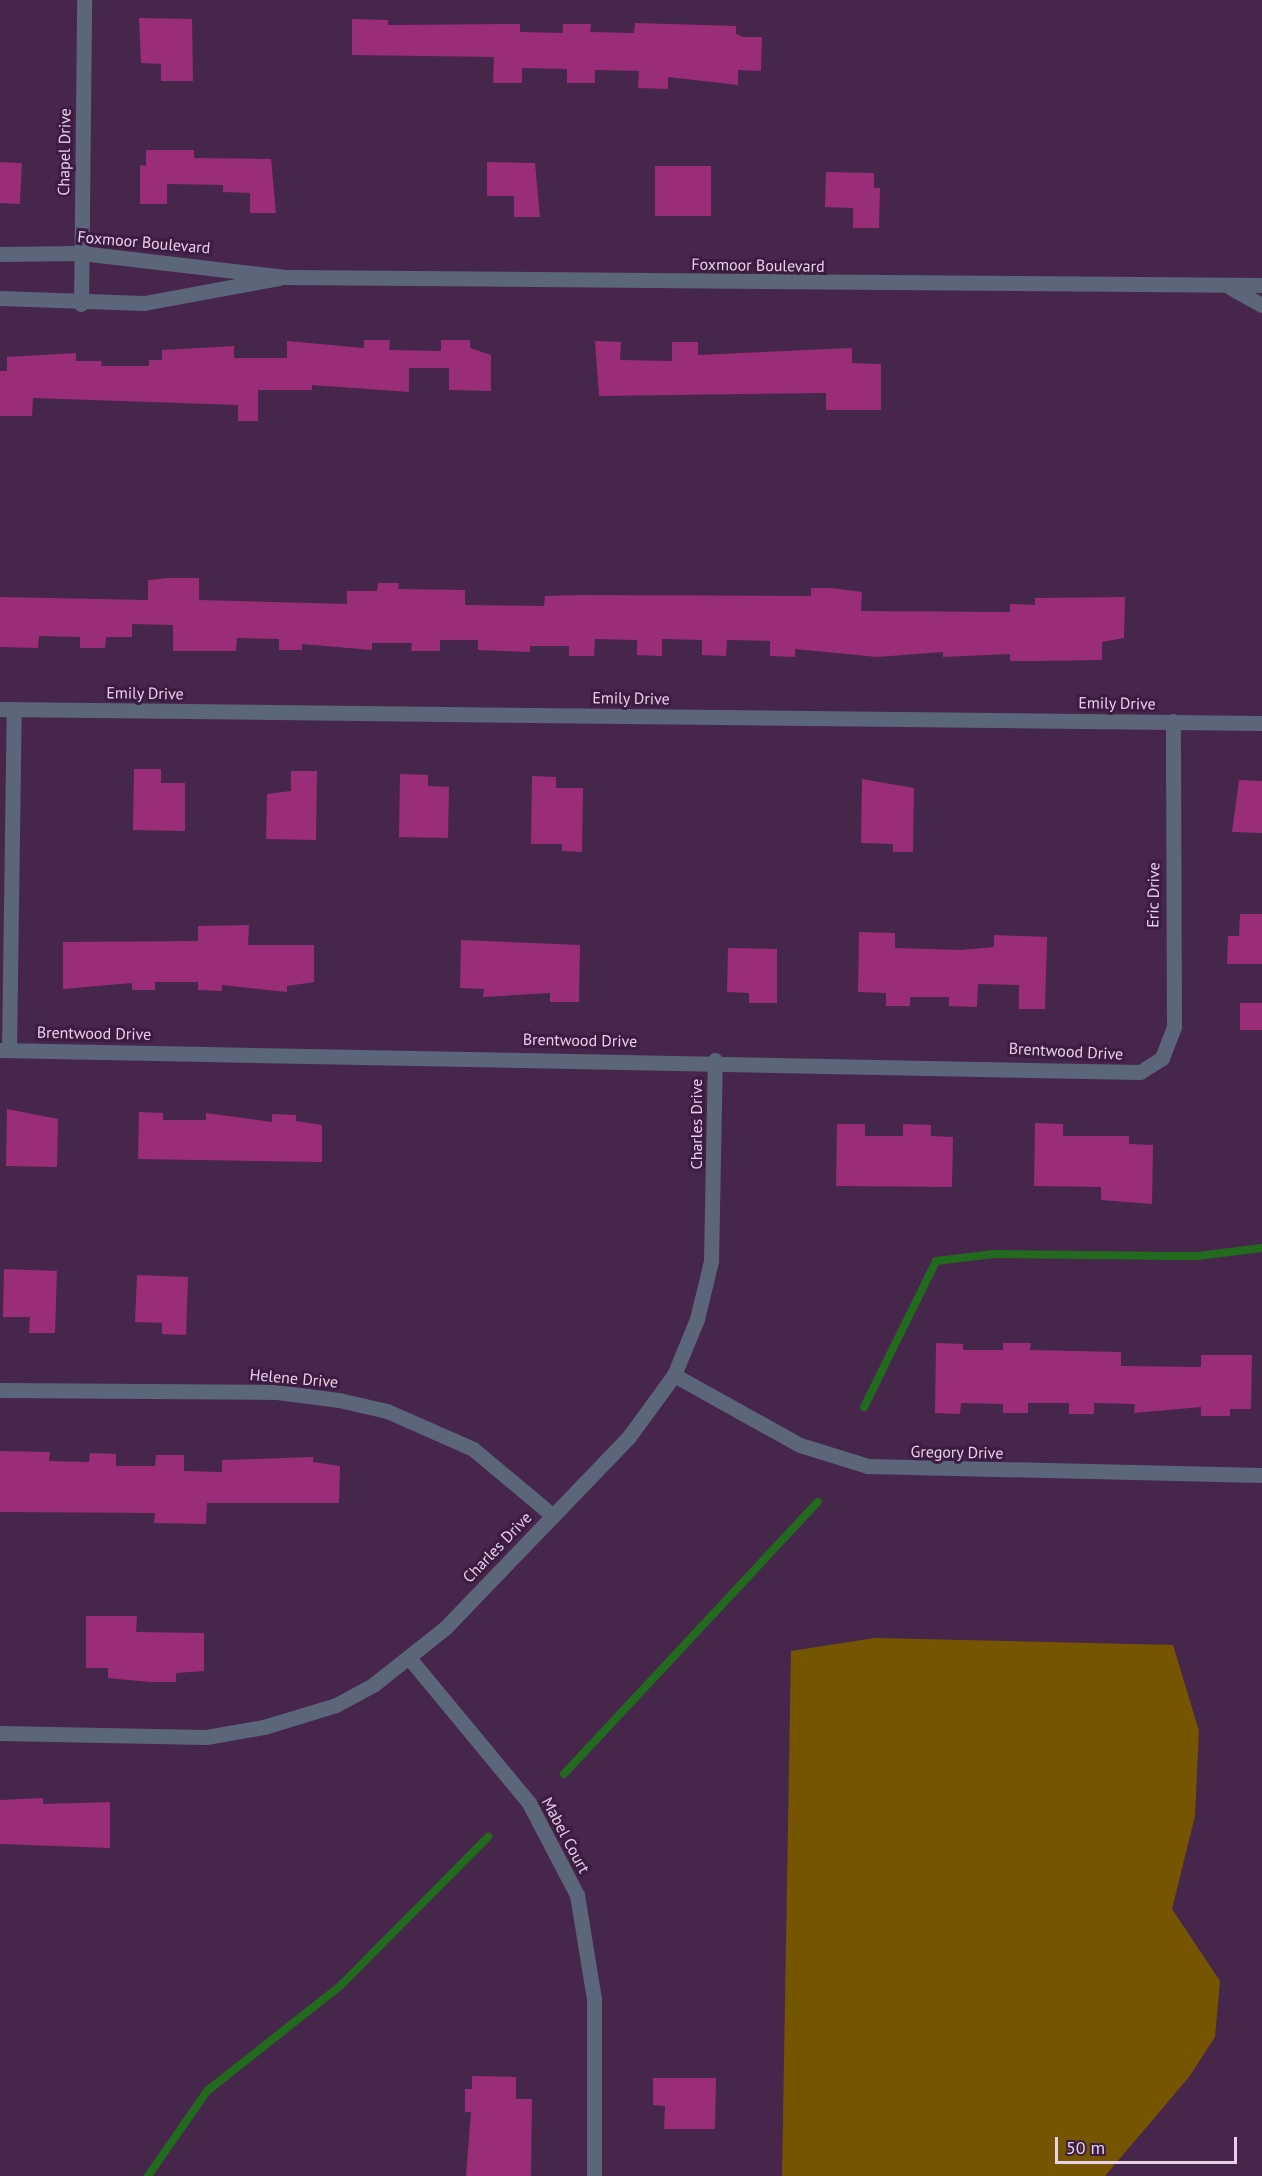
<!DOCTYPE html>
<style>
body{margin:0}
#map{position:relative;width:1262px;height:2176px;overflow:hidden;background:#47264b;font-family:"PT Sans",sans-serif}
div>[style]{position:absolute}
.forest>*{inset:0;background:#765500}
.stream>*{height:8px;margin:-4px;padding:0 4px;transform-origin:4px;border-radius:4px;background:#216a1e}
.building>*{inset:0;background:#992d78;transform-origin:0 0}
.street>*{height:15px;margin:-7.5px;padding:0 7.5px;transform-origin:7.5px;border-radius:7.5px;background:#5b6679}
span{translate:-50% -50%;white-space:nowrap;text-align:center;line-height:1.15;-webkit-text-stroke:6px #3c1c40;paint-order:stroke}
.street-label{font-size:16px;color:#e6d1e8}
.scale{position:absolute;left:1055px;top:2137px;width:182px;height:27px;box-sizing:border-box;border:3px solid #e6d1e8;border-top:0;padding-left:8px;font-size:18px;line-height:21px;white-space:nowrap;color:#e6d1e8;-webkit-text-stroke:4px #3c1c40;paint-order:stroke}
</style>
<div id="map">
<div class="forest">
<div style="clip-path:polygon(875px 1638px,1173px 1645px,1199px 1731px,1195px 1816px,1172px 1909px,1220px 1981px,1215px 2037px,1189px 2077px,1105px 2176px,782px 2176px,791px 1651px)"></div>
</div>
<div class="stream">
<div style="left:864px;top:1407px;width:163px;rotate:-63.7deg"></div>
<div style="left:936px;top:1261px;width:58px;rotate:-6.9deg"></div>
<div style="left:994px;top:1254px;width:204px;rotate:0.6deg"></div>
<div style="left:1198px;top:1256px;width:64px;rotate:-7.1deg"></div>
<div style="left:564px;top:1774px;width:372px;rotate:-47deg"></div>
<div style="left:148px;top:2176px;width:103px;rotate:-55.2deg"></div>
<div style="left:207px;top:2091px;width:171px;rotate:-38.3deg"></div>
<div style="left:341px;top:1985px;width:209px;rotate:-45.2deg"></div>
</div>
<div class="building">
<div style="clip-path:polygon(139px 18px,192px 19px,193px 81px,161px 81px,161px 64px,141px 63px)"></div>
<div style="clip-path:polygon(352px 19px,388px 20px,388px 25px,520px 24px,520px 32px,563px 33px,563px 24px,591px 24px,590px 32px,634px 33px,635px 23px,736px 26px,736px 34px,743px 37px,762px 37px,761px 71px,738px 70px,738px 85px,668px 77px,668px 89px,638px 88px,639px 71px,595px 70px,595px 83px,567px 83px,567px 69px,522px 68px,522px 83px,493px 83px,494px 57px,352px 55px)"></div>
<div style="clip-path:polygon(146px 150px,194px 150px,194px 158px,271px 159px,276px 213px,250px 213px,250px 193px,223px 192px,223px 185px,167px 184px,167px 204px,140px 204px,140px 165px,146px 166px)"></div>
<div style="left:0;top:162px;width:22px;height:41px;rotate:3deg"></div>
<div style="clip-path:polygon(487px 162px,535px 163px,540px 217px,514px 217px,514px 196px,487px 196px)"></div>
<div style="left:655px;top:166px;width:56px;height:50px"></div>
<div style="clip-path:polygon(826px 172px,874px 173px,874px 188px,880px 188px,879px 228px,853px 228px,853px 208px,825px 207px)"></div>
<div style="clip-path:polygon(364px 340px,390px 340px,389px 350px,441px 351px,441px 340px,470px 340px,470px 348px,491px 355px,491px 391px,449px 390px,449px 368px,409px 368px,409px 392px,312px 385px,312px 390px,258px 390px,258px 421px,238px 421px,238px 405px,33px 398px,32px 416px,0 416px,0 371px,7px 371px,7px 357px,76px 353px,76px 361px,102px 361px,101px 366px,149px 366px,149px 360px,162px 360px,162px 350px,234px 346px,234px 358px,287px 358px,287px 341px,364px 348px)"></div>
<div style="clip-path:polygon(595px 341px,621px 342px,620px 360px,672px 361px,672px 342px,698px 342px,698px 355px,852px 348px,852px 363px,881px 364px,881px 410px,826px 410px,826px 393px,599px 396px)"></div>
<div style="clip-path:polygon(168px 578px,199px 578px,199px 600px,347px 604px,347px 591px,377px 591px,378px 583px,399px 583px,398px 589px,465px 590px,465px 605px,544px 606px,545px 596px,579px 595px,811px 596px,811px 588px,830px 588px,862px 592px,861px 611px,1010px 612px,1010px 604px,1035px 605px,1035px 598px,1125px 597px,1124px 638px,1102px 642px,1102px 660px,1039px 661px,1010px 661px,1010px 654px,943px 657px,943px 652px,877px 657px,795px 649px,795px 657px,770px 656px,770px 641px,727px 640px,726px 656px,702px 655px,702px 640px,662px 639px,662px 656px,637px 655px,637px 640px,595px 639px,594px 656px,569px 656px,569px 646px,530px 646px,530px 652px,478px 650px,478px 640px,440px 640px,440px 651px,411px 651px,412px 643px,372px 643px,372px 650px,302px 644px,302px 650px,279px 650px,279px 639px,237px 638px,236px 651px,173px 651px,173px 625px,132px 624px,132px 637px,106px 637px,105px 648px,80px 648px,80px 637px,39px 636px,38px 648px,0 647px,0 597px,148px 600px,148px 580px)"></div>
<div style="clip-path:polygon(134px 769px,161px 769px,161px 783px,185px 783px,185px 831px,133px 830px)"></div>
<div style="clip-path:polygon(291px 771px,317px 771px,316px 840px,266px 839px,267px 794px,291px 791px)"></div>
<div style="clip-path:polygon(400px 774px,428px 775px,428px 786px,449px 787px,448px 838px,399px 837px)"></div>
<div style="clip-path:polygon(532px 776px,556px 777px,556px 788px,583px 788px,582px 852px,562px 851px,562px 844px,531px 844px)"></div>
<div style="clip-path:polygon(862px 779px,914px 788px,913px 852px,893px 852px,893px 844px,861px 843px)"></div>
<div style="clip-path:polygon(1239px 780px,1262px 781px,1262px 833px,1232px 832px)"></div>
<div style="clip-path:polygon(1240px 914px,1262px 914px,1262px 964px,1227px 964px,1228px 936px,1239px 936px)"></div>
<div style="clip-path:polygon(249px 925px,248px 945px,314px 945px,314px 982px,287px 986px,287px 992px,222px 985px,222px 991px,198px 990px,198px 982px,155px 982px,155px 990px,132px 990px,132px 983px,63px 989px,63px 942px,198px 941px,198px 926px)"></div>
<div style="clip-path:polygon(859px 932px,895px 933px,895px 948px,961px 950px,994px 947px,994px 935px,1047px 937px,1045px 1009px,1019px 1009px,1019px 985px,978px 984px,977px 1007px,949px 1006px,949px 997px,910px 997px,910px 1006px,886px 1006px,886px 993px,858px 992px)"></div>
<div style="clip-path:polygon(461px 940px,580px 945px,579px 1002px,550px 1002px,550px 993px,483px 997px,484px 989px,460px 988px)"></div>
<div style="clip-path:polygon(728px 948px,777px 949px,777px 1003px,749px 1003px,749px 993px,727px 992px)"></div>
<div style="left:1240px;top:1003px;width:22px;height:27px"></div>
<div style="clip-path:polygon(7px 1109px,58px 1119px,57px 1167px,6px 1166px)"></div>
<div style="clip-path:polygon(139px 1112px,163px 1113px,163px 1120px,206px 1120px,206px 1113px,272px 1122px,272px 1114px,296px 1115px,296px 1121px,322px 1125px,322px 1162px,138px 1159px)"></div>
<div style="clip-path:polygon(1035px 1123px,1063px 1124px,1063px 1136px,1129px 1136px,1129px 1144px,1153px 1145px,1152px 1204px,1101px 1200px,1101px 1187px,1034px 1186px)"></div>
<div style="clip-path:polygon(837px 1124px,865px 1124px,865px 1136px,903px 1136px,903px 1124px,931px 1125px,931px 1136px,953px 1137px,952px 1187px,836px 1186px)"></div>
<div style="clip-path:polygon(4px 1269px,57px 1271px,55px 1333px,29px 1333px,30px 1317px,3px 1317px)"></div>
<div style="clip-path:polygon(137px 1275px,188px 1277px,186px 1335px,162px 1334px,162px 1323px,135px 1322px)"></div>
<div style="clip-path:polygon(936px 1343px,963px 1344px,963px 1350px,1003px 1350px,1003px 1343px,1031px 1343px,1030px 1350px,1121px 1352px,1121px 1366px,1201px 1367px,1201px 1355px,1252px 1355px,1251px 1409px,1230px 1409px,1230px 1416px,1201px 1416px,1201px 1407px,1134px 1413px,1135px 1404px,1094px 1403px,1094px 1414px,1069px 1414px,1069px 1403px,1028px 1403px,1028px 1413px,1003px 1413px,1003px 1404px,961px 1403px,960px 1414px,935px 1413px)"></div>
<div style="clip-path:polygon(0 1451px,50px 1452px,49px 1461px,89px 1462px,90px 1453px,116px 1454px,116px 1466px,155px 1466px,156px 1455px,184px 1455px,184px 1471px,222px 1472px,222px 1460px,313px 1457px,313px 1462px,340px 1466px,339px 1503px,207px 1503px,206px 1524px,154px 1523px,155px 1513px,0 1512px)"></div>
<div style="clip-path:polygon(86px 1616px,137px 1616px,136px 1632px,204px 1633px,204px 1671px,176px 1673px,176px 1682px,150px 1682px,108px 1678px,108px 1668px,86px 1668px)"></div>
<div style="clip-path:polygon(43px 1798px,43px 1804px,110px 1802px,110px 1848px,0 1844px,0 1800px)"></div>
<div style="clip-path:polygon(472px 2076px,516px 2077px,516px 2099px,532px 2099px,531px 2176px,466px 2176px,471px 2112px,465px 2112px,465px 2089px,472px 2089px)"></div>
<div style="clip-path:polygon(653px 2078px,716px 2078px,715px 2129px,664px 2129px,665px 2106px,653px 2105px)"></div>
</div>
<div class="street">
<div style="left:0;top:254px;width:81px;rotate:-0.7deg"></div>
<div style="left:81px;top:253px;width:204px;rotate:6.7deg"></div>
<div style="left:284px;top:277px;width:978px;rotate:0.47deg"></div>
<div style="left:1231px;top:288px;width:35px;rotate:29deg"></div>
<div style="left:0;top:298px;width:144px;rotate:2deg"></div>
<div style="left:144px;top:303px;width:137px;rotate:-10.5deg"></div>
<div style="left:81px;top:304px;width:304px;rotate:-89.4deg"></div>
<div style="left:0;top:709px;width:1262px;rotate:0.64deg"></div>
<div style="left:0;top:1050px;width:1140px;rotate:1.11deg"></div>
<div style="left:1140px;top:1072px;width:26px;rotate:-32deg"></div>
<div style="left:1162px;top:1058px;width:33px;rotate:-69deg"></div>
<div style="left:1174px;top:1027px;width:306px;rotate:-90.2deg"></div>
<div style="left:9px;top:1050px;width:341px;rotate:-89.2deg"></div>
<div style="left:674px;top:1375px;width:144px;rotate:29.1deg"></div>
<div style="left:800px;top:1445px;width:71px;rotate:17.2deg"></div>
<div style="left:868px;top:1466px;width:394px;rotate:1.3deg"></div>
<div style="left:0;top:1390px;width:277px;rotate:0.4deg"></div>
<div style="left:277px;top:1392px;width:63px;rotate:7.4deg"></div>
<div style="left:339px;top:1400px;width:49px;rotate:12.9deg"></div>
<div style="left:387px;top:1411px;width:94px;rotate:23.8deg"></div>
<div style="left:473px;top:1449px;width:103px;rotate:39.9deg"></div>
<div style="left:410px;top:1659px;width:187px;rotate:50.4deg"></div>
<div style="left:529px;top:1803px;width:104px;rotate:62.4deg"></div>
<div style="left:577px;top:1895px;width:105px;rotate:80.7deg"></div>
<div style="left:594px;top:1999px;width:177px;rotate:90deg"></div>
<div style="left:0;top:1733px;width:206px;rotate:1.1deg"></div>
<div style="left:206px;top:1737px;width:59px;rotate:-9.8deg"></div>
<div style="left:264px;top:1727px;width:75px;rotate:-17deg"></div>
<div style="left:336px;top:1705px;width:42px;rotate:-28.4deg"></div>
<div style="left:373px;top:1685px;width:92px;rotate:-38.4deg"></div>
<div style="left:445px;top:1628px;width:264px;rotate:-46.1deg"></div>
<div style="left:628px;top:1438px;width:78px;rotate:-53.9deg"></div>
<div style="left:674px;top:1375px;width:61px;rotate:-67.7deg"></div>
<div style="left:697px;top:1319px;width:60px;rotate:-76.4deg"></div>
<div style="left:711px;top:1261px;width:201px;rotate:-88.9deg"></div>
</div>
<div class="street-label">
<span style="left:64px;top:152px;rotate:-89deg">Chapel Drive</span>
<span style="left:144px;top:242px;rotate:5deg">Foxmoor Boulevard</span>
<span style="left:758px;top:265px;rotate:1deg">Foxmoor Boulevard</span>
<span style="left:145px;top:693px;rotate:1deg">Emily Drive</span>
<span style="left:631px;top:698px;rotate:1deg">Emily Drive</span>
<span style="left:1117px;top:703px;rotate:1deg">Emily Drive</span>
<span style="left:1153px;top:895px;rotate:-89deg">Eric Drive</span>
<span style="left:94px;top:1033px;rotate:1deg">Brentwood Drive</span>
<span style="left:580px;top:1040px;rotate:1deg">Brentwood Drive</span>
<span style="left:1066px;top:1051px;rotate:3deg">Brentwood Drive</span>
<span style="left:696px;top:1124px;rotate:-90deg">Charles Drive</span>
<span style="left:294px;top:1378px;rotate:5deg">Helene Drive</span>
<span style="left:957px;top:1452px;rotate:1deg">Gregory Drive</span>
<span style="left:497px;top:1547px;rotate:-46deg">Charles Drive</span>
<span style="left:566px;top:1835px;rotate:62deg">Mabel Court</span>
</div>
<div class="scale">50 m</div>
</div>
